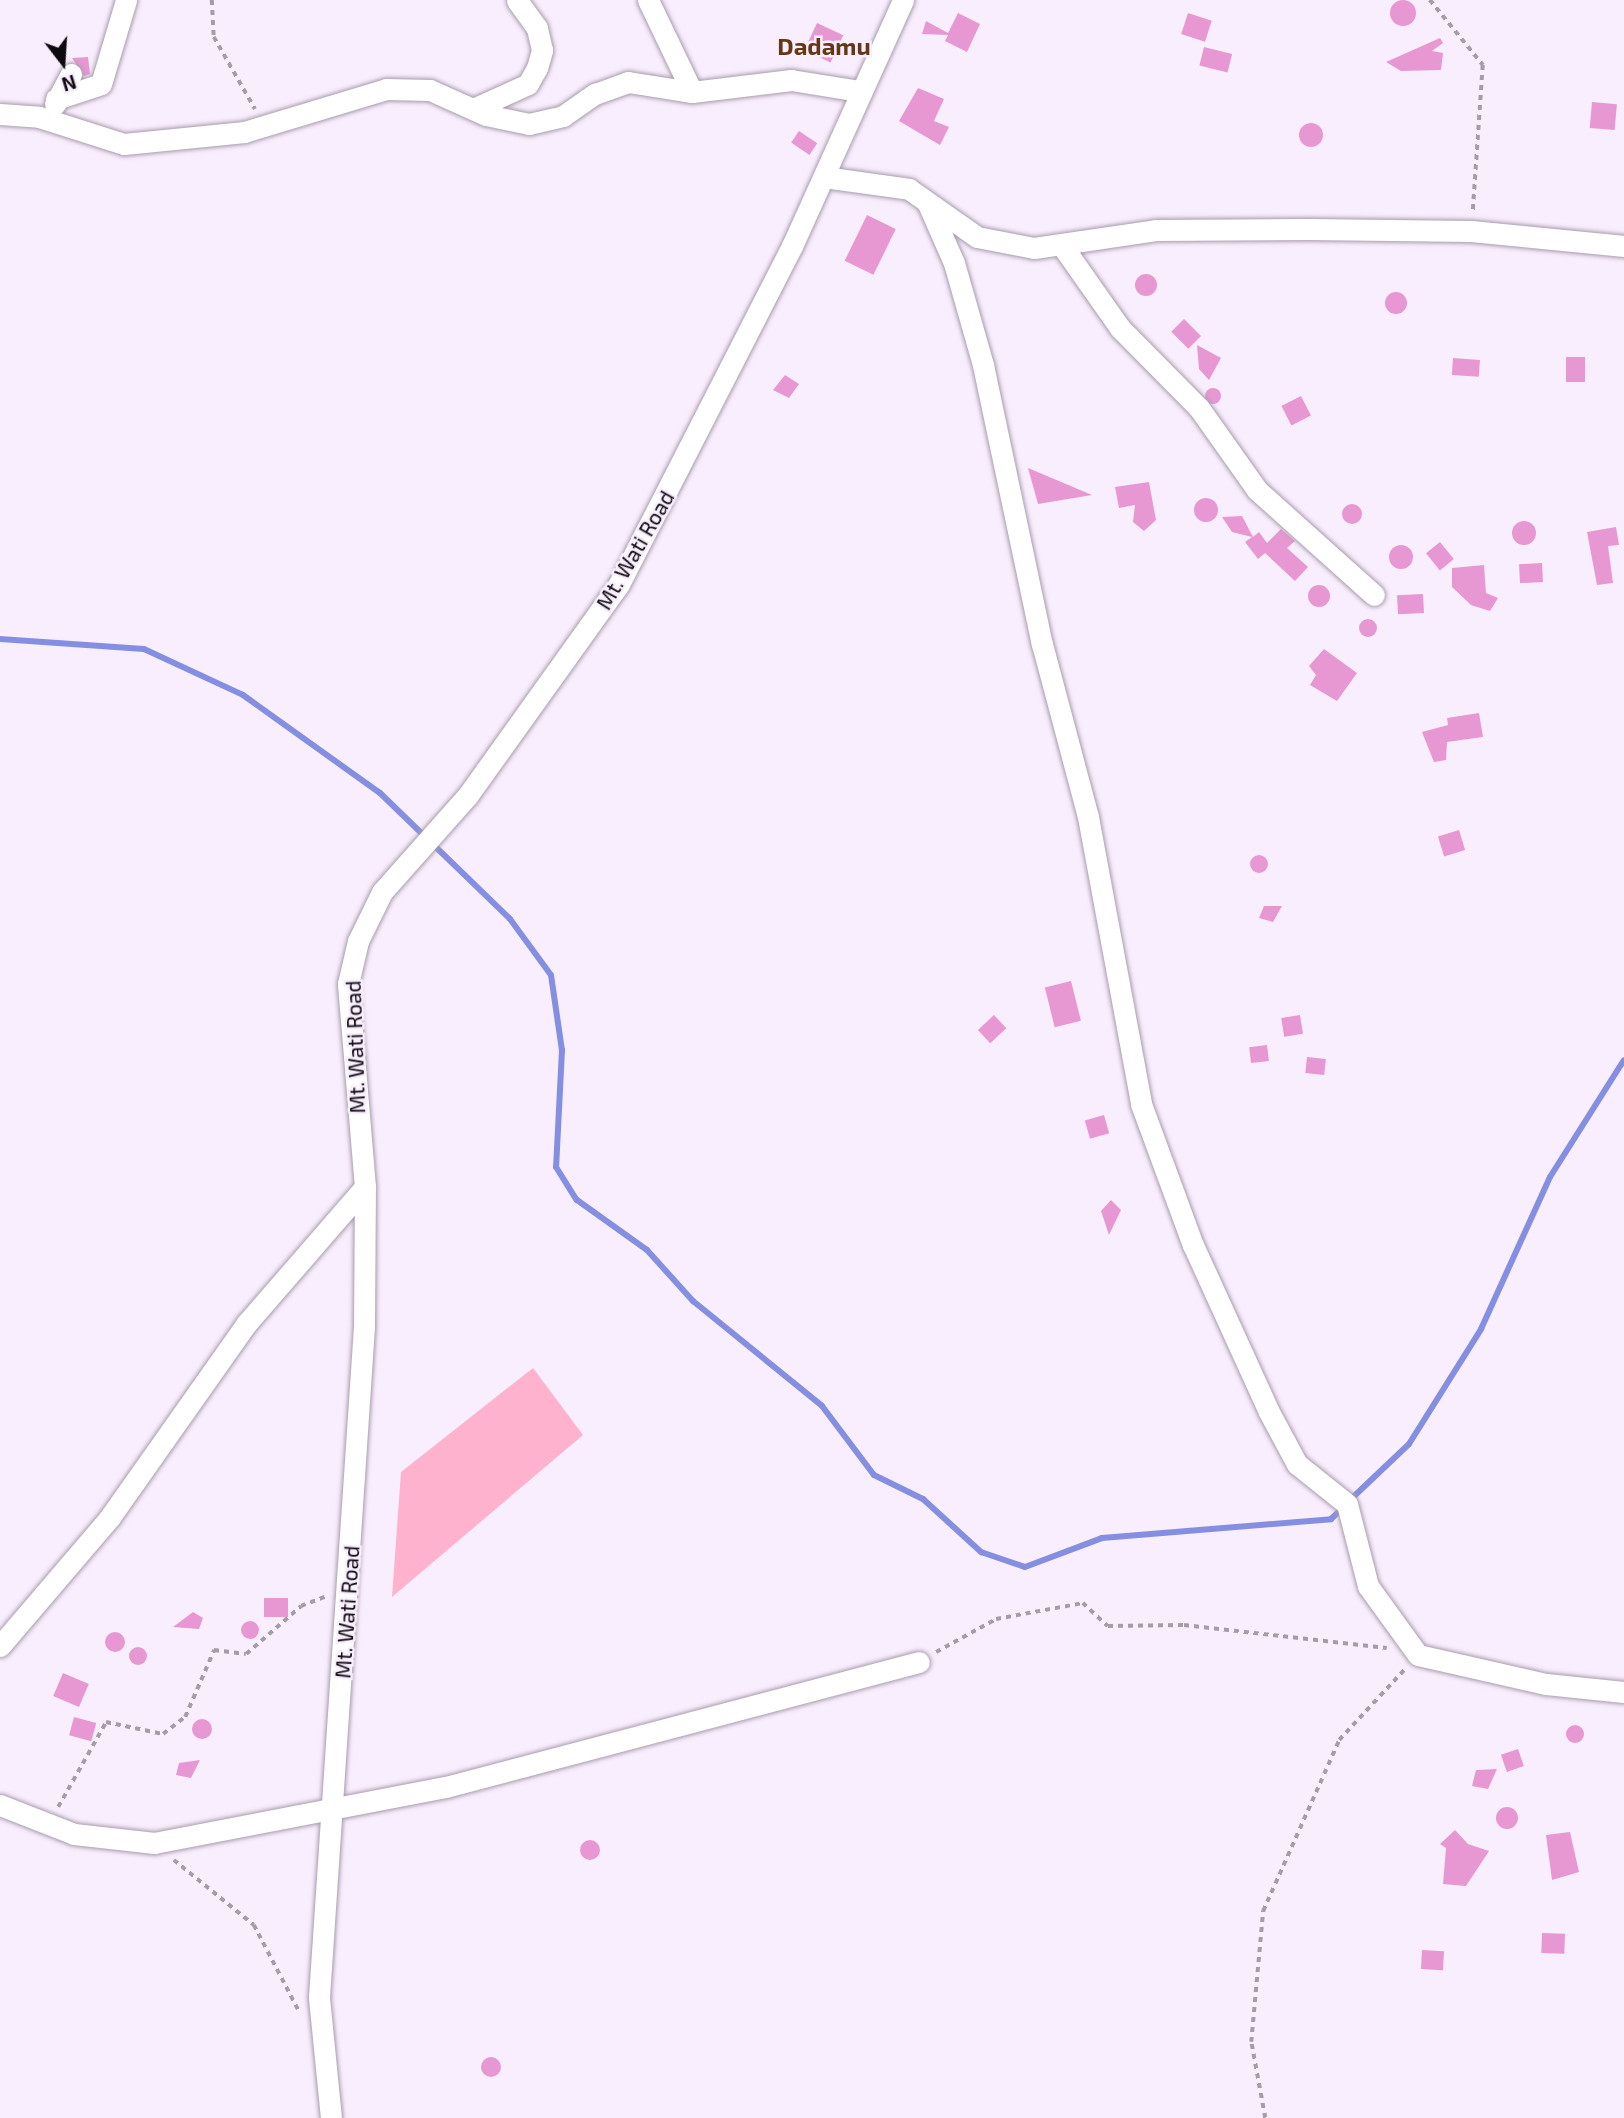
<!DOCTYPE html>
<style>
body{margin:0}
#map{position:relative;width:1624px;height:2118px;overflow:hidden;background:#f9eefd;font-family:"Exo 2",sans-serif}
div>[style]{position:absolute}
.green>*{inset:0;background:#ffb2cd}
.stream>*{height:6px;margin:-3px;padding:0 3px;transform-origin:3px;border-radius:3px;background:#858fe1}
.building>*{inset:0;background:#e797d2;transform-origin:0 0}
.round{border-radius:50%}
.path>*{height:3.5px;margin-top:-1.75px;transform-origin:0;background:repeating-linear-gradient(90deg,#a49ca7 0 5px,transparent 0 10px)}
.roads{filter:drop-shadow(0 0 2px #a89cad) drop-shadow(0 0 2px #a89cad)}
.minor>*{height:21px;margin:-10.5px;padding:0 10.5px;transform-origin:10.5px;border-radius:10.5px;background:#fff}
span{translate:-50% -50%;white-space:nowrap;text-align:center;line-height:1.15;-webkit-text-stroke:5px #f9eefd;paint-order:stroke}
.street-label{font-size:21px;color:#0e0a10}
.quarter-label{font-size:24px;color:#653815;font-weight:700}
.north{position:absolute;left:28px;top:28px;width:70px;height:70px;-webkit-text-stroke:5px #f9eefd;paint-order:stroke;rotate:163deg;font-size:19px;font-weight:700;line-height:28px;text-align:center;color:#0e0a10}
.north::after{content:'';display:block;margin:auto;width:24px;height:32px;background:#0e0a10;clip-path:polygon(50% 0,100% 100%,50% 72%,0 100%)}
</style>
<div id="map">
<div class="green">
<div style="clip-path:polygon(533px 1368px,583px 1435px,392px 1597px,401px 1472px)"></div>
</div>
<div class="stream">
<div style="left:0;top:639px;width:144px;rotate:4deg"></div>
<div style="left:144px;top:649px;width:109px;rotate:24.9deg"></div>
<div style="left:243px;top:695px;width:168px;rotate:35.6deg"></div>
<div style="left:380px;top:793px;width:181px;rotate:44.1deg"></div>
<div style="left:510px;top:919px;width:69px;rotate:53.8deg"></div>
<div style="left:551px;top:975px;width:76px;rotate:81.7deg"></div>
<div style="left:562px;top:1050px;width:117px;rotate:92.9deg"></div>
<div style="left:556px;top:1167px;width:39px;rotate:58deg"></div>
<div style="left:577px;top:1200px;width:86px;rotate:35.5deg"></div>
<div style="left:647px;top:1250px;width:69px;rotate:48deg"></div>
<div style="left:693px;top:1301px;width:166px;rotate:39.1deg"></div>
<div style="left:822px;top:1406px;width:86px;rotate:53deg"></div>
<div style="left:874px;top:1475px;width:55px;rotate:26.1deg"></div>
<div style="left:923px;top:1499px;width:79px;rotate:42.4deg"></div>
<div style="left:981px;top:1552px;width:46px;rotate:18.8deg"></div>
<div style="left:1025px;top:1567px;width:82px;rotate:-20.6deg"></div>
<div style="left:1102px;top:1538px;width:230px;rotate:-4.7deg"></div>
<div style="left:1331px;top:1519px;width:16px;rotate:-43deg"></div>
<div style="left:1350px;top:1500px;width:81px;rotate:-43.5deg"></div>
<div style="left:1409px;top:1444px;width:136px;rotate:-57.9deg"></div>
<div style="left:1481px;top:1329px;width:167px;rotate:-65.6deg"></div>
<div style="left:1550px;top:1177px;width:138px;rotate:-57.7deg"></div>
</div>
<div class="building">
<div class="round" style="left:1390px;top:0;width:26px;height:26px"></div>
<div style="clip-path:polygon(958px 13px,980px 24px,967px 52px,945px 41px,948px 35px,922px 34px,926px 21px,948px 33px)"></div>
<div style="left:1188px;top:13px;width:25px;height:22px;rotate:18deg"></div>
<div style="left:817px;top:23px;width:29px;height:30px;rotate:25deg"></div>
<div style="clip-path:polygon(1440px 38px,1443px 43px,1432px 51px,1443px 53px,1441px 70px,1401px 71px,1386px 62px)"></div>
<div style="left:1204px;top:47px;width:29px;height:19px;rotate:14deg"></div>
<div style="clip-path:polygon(88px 57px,90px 74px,84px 76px,72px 58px)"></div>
<div style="clip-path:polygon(918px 88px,944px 99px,934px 121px,949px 127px,940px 145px,899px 121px)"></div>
<div style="left:1592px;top:102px;width:25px;height:26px;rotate:5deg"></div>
<div class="round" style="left:1299px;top:123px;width:24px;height:24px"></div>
<div style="left:799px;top:131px;width:22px;height:14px;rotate:34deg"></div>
<div style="left:867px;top:215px;width:32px;height:51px;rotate:26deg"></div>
<div class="round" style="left:1135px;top:274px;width:22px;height:22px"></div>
<div class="round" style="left:1385px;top:292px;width:22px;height:22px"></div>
<div style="left:1184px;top:319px;width:24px;height:18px;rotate:45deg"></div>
<div style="clip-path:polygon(1197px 345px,1221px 358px,1209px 380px,1199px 369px)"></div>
<div style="left:1566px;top:357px;width:19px;height:25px"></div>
<div style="left:1453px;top:358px;width:27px;height:17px;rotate:4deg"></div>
<div style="clip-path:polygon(785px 375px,799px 384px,789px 398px,773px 390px)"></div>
<div class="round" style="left:1205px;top:388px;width:16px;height:16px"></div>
<div style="left:1301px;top:396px;width:22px;height:22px;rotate:63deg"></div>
<div style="clip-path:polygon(1028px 468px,1092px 495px,1038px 504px)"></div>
<div style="clip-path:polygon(1149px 482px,1156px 520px,1144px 531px,1133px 522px,1135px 505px,1119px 508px,1115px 487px)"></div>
<div class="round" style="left:1194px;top:498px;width:24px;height:24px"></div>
<div class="round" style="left:1342px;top:504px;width:20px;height:20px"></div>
<div style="clip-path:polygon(1242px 516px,1253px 537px,1259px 532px,1267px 543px,1281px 529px,1295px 541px,1287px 548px,1308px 567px,1295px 581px,1265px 553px,1258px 559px,1245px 542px,1252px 537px,1232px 532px,1222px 517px)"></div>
<div class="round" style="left:1512px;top:521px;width:24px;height:24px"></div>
<div style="clip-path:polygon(1616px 527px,1619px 545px,1608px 546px,1613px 583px,1597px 585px,1587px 532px)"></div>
<div style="left:1440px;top:542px;width:22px;height:18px;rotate:51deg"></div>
<div class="round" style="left:1389px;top:545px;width:24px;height:24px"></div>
<div style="left:1542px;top:563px;width:19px;height:23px;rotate:87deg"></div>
<div style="clip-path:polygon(1484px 565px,1486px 593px,1498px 598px,1490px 611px,1471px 605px,1452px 587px,1452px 568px)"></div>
<div class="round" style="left:1308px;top:585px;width:22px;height:22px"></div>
<div style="left:1423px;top:594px;width:19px;height:26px;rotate:87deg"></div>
<div class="round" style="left:1359px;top:619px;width:18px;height:18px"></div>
<div style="clip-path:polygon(1324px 649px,1357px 673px,1337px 701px,1310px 685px,1316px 675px,1309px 666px)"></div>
<div style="clip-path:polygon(1479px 713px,1483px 737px,1447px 742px,1446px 760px,1434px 762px,1422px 732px,1448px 725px,1447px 718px)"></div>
<div style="left:1459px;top:830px;width:21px;height:22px;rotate:73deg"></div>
<div class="round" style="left:1250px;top:855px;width:18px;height:18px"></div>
<div style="clip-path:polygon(1282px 906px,1273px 922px,1259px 918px,1264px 906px)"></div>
<div style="left:1071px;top:981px;width:41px;height:27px;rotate:76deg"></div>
<div style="left:994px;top:1015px;width:18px;height:22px;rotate:47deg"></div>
<div style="left:1300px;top:1015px;width:19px;height:19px;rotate:81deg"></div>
<div style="left:1267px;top:1045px;width:16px;height:18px;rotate:83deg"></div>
<div style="left:1307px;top:1057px;width:19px;height:16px;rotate:6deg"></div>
<div style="left:1104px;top:1115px;width:19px;height:20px;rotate:74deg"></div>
<div style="clip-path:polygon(1111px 1200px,1121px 1210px,1109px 1235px,1101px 1211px)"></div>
<div style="left:264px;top:1598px;width:24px;height:19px"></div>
<div style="clip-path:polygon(193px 1612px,203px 1618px,199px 1629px,173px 1627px)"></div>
<div class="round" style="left:241px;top:1621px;width:18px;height:18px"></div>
<div class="round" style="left:105px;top:1632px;width:20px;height:20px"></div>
<div class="round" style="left:129px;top:1647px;width:18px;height:18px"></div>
<div style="left:63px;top:1673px;width:28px;height:25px;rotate:23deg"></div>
<div style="left:74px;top:1717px;width:23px;height:19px;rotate:15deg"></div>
<div class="round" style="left:192px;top:1719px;width:20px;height:20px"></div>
<div class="round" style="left:1566px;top:1725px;width:18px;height:18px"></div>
<div style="left:1518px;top:1749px;width:18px;height:18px;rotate:71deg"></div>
<div style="clip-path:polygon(200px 1760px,191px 1778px,176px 1775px,179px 1763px)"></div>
<div style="clip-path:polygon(1497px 1769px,1488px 1789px,1472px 1786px,1476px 1770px)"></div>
<div class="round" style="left:1496px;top:1807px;width:22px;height:22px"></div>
<div style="clip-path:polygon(1455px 1830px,1468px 1844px,1489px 1851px,1466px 1886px,1443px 1884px,1446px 1848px,1440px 1844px)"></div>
<div style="clip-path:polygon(1570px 1832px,1579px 1872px,1552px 1880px,1546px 1835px)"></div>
<div class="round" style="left:580px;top:1840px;width:20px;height:20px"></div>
<div style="left:1542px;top:1933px;width:23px;height:20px;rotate:2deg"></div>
<div style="left:1422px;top:1950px;width:22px;height:19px;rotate:3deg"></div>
<div class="round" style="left:481px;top:2057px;width:20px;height:20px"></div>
</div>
<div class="path">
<div style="left:212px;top:0;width:37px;rotate:87deg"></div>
<div style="left:214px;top:37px;width:83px;rotate:60.3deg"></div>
<div style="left:1430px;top:0;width:84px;rotate:50.8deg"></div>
<div style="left:1483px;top:65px;width:148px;rotate:93.9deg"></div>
<div style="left:936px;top:1652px;width:68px;rotate:-28.8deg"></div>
<div style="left:996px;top:1619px;width:88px;rotate:-10.4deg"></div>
<div style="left:1083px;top:1603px;width:34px;rotate:43deg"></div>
<div style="left:1108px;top:1626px;width:76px;rotate:-0.8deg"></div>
<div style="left:1184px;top:1625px;width:204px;rotate:6.5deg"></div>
<div style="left:58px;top:1807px;width:98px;rotate:-60.5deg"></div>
<div style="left:106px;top:1722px;width:58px;rotate:11.9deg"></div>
<div style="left:163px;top:1734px;width:28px;rotate:-38deg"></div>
<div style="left:185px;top:1717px;width:73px;rotate:-66.6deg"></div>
<div style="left:214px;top:1650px;width:32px;rotate:7deg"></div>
<div style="left:246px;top:1654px;width:73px;rotate:-41.1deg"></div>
<div style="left:301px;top:1606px;width:26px;rotate:-21deg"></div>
<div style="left:174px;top:1860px;width:103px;rotate:39.1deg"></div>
<div style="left:254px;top:1925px;width:95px;rotate:62.4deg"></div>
<div style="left:1265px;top:2118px;width:77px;rotate:-100.4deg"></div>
<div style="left:1251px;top:2042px;width:132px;rotate:-84.8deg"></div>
<div style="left:1263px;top:1911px;width:187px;rotate:-66deg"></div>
<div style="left:1339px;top:1740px;width:98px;rotate:-47.1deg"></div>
</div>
<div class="roads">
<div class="minor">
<div style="left:648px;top:0;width:102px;rotate:64.4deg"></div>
<div style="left:692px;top:92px;width:100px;rotate:-6.9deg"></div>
<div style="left:791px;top:80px;width:70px;rotate:9.1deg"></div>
<div style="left:56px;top:99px;width:47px;rotate:-18.4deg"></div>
<div style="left:101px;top:84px;width:88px;rotate:-73.4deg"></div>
<div style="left:55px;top:104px;width:34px;rotate:-62deg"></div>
<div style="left:473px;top:109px;width:60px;rotate:-24.4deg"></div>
<div style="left:528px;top:84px;width:18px;rotate:-61deg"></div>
<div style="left:537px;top:68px;width:19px;rotate:-74deg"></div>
<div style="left:542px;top:50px;width:23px;rotate:-103deg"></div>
<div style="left:537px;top:28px;width:34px;rotate:-126deg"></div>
<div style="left:0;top:114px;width:39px;rotate:4deg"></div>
<div style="left:39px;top:117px;width:89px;rotate:17.6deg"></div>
<div style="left:124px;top:144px;width:121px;rotate:-5.7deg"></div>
<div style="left:244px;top:132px;width:148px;rotate:-16.8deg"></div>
<div style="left:386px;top:89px;width:44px;rotate:1.3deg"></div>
<div style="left:430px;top:90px;width:61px;rotate:24.1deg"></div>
<div style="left:486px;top:115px;width:44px;rotate:11.8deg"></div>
<div style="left:529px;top:124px;width:35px;rotate:-13deg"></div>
<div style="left:563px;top:116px;width:39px;rotate:-35deg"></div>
<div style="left:595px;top:94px;width:35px;rotate:-20deg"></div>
<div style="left:628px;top:82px;width:65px;rotate:8.9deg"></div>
<div style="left:824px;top:177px;width:86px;rotate:8deg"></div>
<div style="left:909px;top:189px;width:83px;rotate:35.2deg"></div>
<div style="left:977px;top:237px;width:58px;rotate:10.9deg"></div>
<div style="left:1034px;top:248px;width:123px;rotate:-8.4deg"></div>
<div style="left:1156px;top:230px;width:152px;rotate:-0.4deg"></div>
<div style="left:1308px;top:229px;width:163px;rotate:0.7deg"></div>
<div style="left:1471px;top:231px;width:154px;rotate:5.6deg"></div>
<div style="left:928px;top:204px;width:64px;rotate:66.2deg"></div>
<div style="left:954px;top:263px;width:106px;rotate:74.1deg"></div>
<div style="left:983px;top:365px;width:285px;rotate:78.1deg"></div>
<div style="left:1042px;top:644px;width:179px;rotate:75.1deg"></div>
<div style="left:1088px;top:817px;width:292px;rotate:79.5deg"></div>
<div style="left:1141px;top:1104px;width:150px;rotate:69.8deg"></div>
<div style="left:1193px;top:1245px;width:183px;rotate:65.5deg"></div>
<div style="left:1269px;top:1412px;width:59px;rotate:61.7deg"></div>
<div style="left:1297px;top:1464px;width:64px;rotate:38.7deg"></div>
<div style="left:1347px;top:1504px;width:85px;rotate:75.6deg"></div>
<div style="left:1368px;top:1586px;width:85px;rotate:54.1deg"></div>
<div style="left:1418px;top:1655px;width:131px;rotate:12.8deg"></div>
<div style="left:1546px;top:1684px;width:78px;rotate:5.9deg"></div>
<div style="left:1063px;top:247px;width:99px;rotate:54.9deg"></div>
<div style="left:1120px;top:328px;width:112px;rotate:45.4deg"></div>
<div style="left:1199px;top:408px;width:100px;rotate:54.7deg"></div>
<div style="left:1257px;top:490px;width:157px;rotate:41.9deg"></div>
<div style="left:0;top:1646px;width:170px;rotate:-49.5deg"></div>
<div style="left:110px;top:1517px;width:237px;rotate:-54.8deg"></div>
<div style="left:247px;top:1323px;width:180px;rotate:-49.1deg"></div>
<div style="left:0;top:1805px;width:79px;rotate:21.4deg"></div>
<div style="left:74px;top:1834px;width:81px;rotate:6.4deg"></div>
<div style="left:154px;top:1843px;width:297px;rotate:-10.9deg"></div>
<div style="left:446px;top:1787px;width:489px;rotate:-14.8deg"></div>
<div style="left:331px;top:2118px;width:122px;rotate:-95.7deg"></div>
<div style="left:319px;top:1997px;width:673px;rotate:-86.16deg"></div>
<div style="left:364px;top:1326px;width:139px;rotate:-89.6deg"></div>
<div style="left:365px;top:1187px;width:204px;rotate:-94.8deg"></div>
<div style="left:348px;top:984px;width:44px;rotate:-76.9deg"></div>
<div style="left:358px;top:941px;width:55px;rotate:-63.9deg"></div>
<div style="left:382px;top:892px;width:130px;rotate:-48.4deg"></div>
<div style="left:468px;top:795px;width:259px;rotate:-54.4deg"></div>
<div style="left:619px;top:584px;width:380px;rotate:-62.9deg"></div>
<div style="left:792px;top:246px;width:270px;rotate:-65.7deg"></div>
</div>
</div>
<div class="street-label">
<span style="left:635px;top:550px;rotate:-60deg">Mt. Wati Road</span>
<span style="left:355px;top:1047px;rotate:-92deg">Mt. Wati Road</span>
<span style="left:347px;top:1612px;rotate:-86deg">Mt. Wati Road</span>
</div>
<div class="quarter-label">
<span style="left:824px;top:46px">Dadamu</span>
</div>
<div class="north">N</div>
</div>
